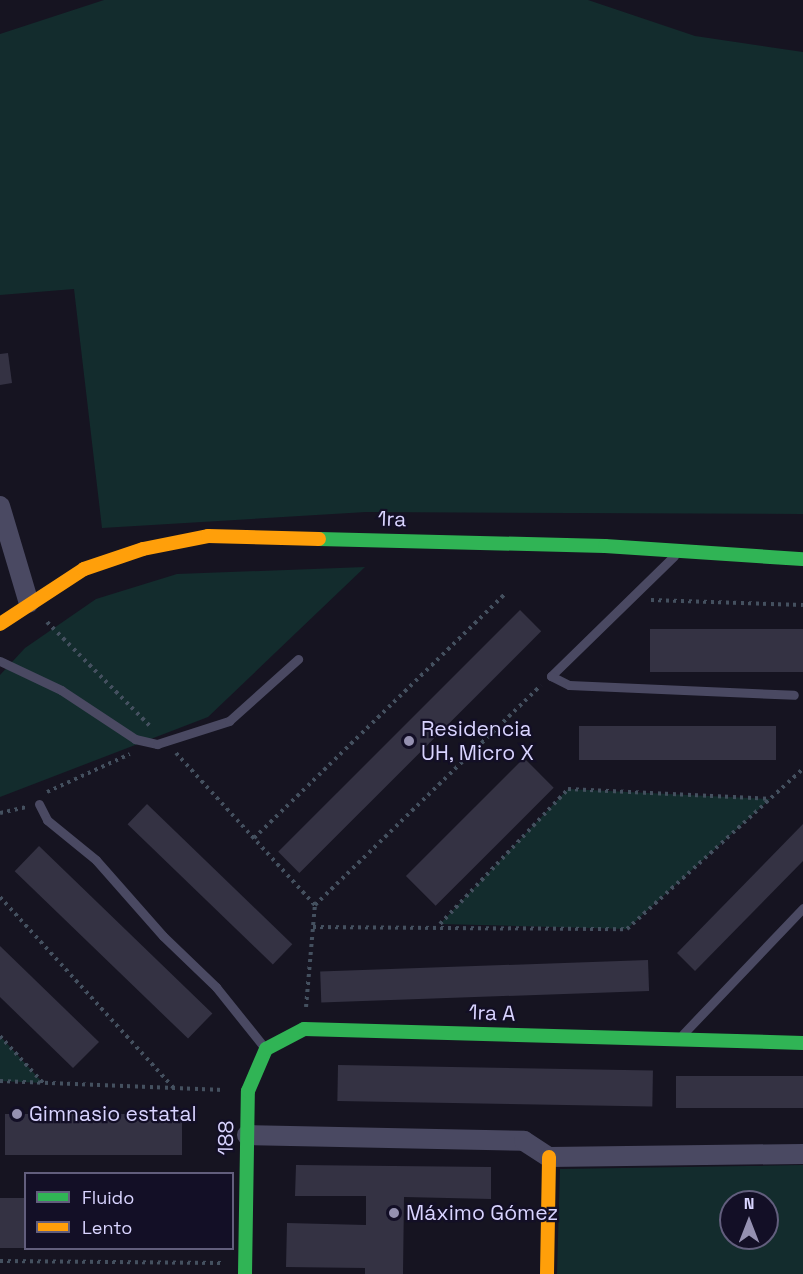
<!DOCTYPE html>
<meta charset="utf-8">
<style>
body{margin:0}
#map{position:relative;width:803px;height:1274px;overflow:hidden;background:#161421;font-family:"Space Grotesk",sans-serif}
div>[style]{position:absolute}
.green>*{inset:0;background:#132c2d}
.building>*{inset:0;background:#343243;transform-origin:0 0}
.path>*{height:4px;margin-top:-2px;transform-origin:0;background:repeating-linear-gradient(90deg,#44505f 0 3px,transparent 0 7.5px)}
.lane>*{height:9px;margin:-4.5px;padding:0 4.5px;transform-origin:4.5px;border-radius:4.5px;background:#4a4962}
.street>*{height:20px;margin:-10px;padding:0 10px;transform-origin:10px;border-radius:10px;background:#4a4962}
.fast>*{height:14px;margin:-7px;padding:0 7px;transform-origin:7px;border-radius:7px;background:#30b455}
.slow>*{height:14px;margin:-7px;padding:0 7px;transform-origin:7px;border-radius:7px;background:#ff9f0a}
.dots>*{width:16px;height:16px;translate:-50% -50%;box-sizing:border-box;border:3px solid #130f26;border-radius:50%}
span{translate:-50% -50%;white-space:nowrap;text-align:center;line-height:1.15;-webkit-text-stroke:4.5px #130f26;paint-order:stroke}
.street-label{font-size:21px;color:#d9d4ff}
.poi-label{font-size:21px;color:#d9d4ff}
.left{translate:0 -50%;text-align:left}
.legend{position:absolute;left:24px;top:1172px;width:210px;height:78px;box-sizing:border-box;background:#130f26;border:2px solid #625e7d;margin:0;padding:8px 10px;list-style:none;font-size:18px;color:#d9d4ff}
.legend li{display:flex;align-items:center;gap:12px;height:30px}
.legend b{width:30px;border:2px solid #625e7d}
.north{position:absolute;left:719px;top:1190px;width:60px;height:60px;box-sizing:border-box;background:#130f26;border:2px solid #625e7d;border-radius:50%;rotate:0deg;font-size:16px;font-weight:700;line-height:24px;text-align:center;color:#d9d4ff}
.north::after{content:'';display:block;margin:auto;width:21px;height:27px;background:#9591b1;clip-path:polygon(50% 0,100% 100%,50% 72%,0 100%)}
</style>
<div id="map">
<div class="green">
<div style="clip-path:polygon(104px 0,588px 0,695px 36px,803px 52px,803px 514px,366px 512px,102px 528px,74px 289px,0 295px,0 34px)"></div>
<div style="clip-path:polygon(365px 567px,208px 717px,0 797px,0 675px,25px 648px,96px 599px,177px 574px)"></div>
<div style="clip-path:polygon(568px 789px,770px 799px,627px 929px,440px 924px)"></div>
<div style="clip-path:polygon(0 1036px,43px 1083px,0 1081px)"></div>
<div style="clip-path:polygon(evenodd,803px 1165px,803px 1274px,557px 1274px,560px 1169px,803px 1165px,731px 1202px,767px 1202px,767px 1238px,731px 1238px,731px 1202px)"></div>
</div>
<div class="building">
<div style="clip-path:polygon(8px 353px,12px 383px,0 385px,0 354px)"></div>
<div style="left:520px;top:610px;width:30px;height:342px;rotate:45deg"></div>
<div style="left:803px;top:629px;width:43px;height:153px;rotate:90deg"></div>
<div style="left:776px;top:726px;width:34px;height:197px;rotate:90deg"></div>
<div style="left:524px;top:758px;width:42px;height:167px;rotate:45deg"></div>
<div style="left:147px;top:804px;width:202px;height:28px;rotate:44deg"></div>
<div style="clip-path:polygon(803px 824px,803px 861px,695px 971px,677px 953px)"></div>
<div style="left:39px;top:846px;width:241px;height:35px;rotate:44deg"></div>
<div style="clip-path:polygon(0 946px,99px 1042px,73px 1068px,0 997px)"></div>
<div style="left:648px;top:960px;width:31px;height:328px;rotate:88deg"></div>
<div style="left:338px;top:1065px;width:315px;height:36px;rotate:1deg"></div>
<div style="left:676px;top:1076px;width:127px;height:32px"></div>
<div style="left:5px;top:1114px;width:177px;height:41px"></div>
<div style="clip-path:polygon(296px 1165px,491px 1167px,491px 1199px,404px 1197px,403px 1274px,365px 1274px,365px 1268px,286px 1267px,287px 1223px,366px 1225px,366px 1196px,295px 1196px)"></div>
<div style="left:26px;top:1198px;width:50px;height:26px;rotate:90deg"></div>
</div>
<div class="path">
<div style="left:651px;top:600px;width:152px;rotate:1.9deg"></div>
<div style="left:47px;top:622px;width:146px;rotate:45.3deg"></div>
<div style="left:176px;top:753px;width:206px;rotate:47.6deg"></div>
<div style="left:47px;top:792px;width:91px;rotate:-24.6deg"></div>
<div style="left:0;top:813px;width:27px;rotate:-13deg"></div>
<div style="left:254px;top:838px;width:350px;rotate:-44.2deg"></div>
<div style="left:0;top:897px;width:258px;rotate:47.7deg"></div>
<div style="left:440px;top:924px;width:186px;rotate:-46.5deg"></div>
<div style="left:568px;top:789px;width:201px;rotate:2.8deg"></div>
<div style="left:313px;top:927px;width:314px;rotate:0.4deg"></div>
<div style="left:627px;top:929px;width:238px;rotate:-42.3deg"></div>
<div style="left:306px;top:1007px;width:102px;rotate:-85deg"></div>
<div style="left:315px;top:905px;width:315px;rotate:-44.2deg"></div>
<div style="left:0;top:1036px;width:64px;rotate:47.5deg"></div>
<div style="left:0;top:1081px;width:224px;rotate:2.3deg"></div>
<div style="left:0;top:1261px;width:221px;rotate:0.5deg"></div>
</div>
<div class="lane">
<div style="left:674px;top:556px;width:172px;rotate:135.7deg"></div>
<div style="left:551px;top:676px;width:20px;rotate:27deg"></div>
<div style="left:569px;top:685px;width:225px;rotate:2.5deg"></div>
<div style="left:0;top:661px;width:68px;rotate:25.4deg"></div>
<div style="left:61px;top:690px;width:89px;rotate:33.5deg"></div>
<div style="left:135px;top:739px;width:23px;rotate:13deg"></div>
<div style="left:157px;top:744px;width:76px;rotate:-17.7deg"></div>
<div style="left:229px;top:721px;width:93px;rotate:-41.9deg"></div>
<div style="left:39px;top:804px;width:18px;rotate:63deg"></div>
<div style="left:47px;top:820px;width:63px;rotate:39.2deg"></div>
<div style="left:96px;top:860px;width:101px;rotate:48.6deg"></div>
<div style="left:163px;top:936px;width:74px;rotate:43.9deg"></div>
<div style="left:216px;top:987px;width:77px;rotate:51.3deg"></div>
<div style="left:683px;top:1034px;width:174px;rotate:-46.4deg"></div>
</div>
<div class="street">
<div style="left:0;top:506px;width:101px;rotate:73.4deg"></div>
<div style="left:247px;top:1135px;width:277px;rotate:1.2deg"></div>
<div style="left:524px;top:1141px;width:30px;rotate:33deg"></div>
<div style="left:549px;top:1157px;width:254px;rotate:-0.7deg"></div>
</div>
<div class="fast">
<div style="left:319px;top:539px;width:286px;rotate:1.4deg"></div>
<div style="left:605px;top:546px;width:198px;rotate:3.8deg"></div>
<div style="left:245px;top:1274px;width:183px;rotate:-89.1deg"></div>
<div style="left:248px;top:1091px;width:46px;rotate:-66.8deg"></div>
<div style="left:266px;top:1049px;width:43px;rotate:-27.8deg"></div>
<div style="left:304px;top:1029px;width:499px;rotate:1.6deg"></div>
</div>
<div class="slow">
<div style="left:0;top:624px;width:100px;rotate:-33.2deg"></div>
<div style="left:84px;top:569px;width:62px;rotate:-18.7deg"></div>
<div style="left:143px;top:549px;width:66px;rotate:-11.3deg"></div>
<div style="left:208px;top:536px;width:111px;rotate:1.5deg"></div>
<div style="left:547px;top:1274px;width:117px;rotate:-89deg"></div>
</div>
<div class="dots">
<div style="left:409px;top:741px;background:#9591b1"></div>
<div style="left:17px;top:1114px;background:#9591b1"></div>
<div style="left:394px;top:1213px;background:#9591b1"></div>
</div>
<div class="street-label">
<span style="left:392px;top:519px;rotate:2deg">1ra</span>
<span style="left:492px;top:1013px;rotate:2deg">1ra A</span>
<span style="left:226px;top:1138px;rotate:-89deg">188</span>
</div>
<div class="poi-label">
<span class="left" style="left:421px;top:741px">Residencia<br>UH, Micro X</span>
<span class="left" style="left:29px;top:1114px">Gimnasio estatal</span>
<span class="left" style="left:406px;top:1213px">Máximo Gómez</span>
</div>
<ul class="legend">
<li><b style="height:8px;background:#30b455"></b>Fluido</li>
<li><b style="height:8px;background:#ff9f0a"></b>Lento</li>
</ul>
<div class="north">N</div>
</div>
